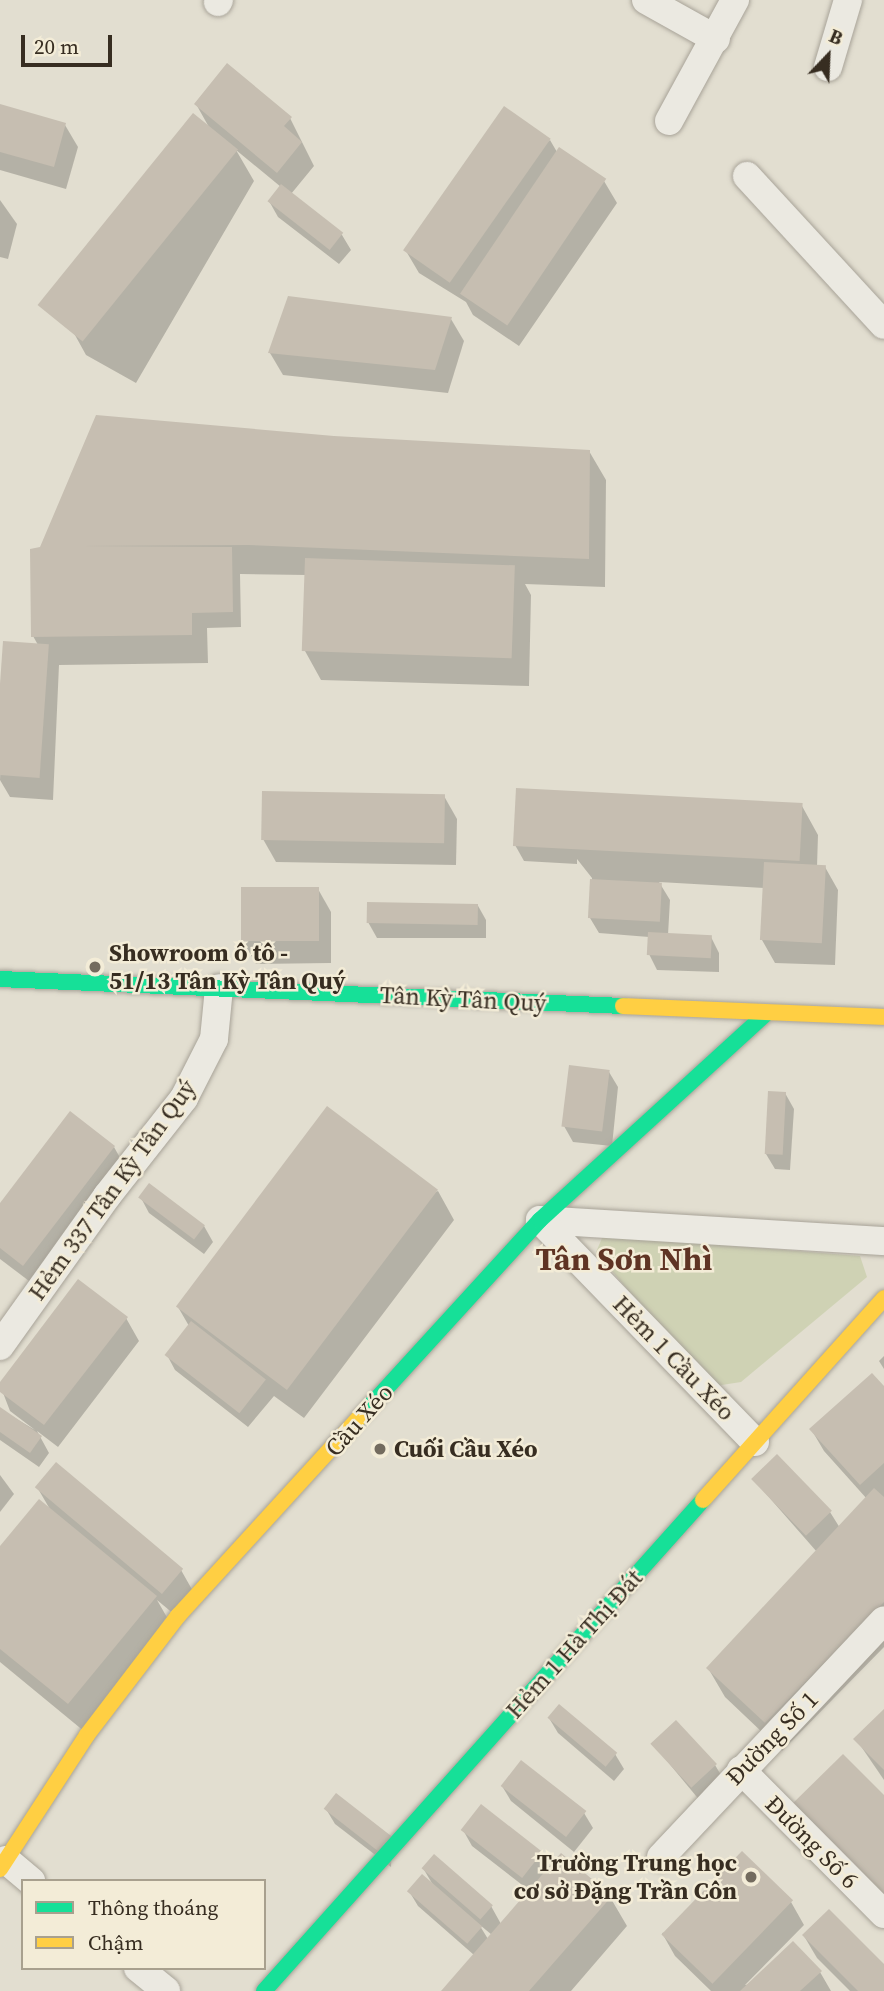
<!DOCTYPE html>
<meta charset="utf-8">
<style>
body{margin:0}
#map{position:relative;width:884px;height:1991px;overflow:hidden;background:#e2ded0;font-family:"Source Serif 4",serif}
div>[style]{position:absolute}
.green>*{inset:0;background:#cfd2b4}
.shadow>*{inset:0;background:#0003}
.building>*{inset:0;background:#c6beb1;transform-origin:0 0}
.roads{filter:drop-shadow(0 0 2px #a8a398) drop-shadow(0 0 2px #a8a398)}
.street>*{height:28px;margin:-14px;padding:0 14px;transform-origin:14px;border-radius:14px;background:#ebe9e1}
.fast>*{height:16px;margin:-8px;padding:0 8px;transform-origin:8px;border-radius:8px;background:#16e098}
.slow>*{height:16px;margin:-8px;padding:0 8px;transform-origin:8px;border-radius:8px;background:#ffcf43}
.dots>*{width:19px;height:19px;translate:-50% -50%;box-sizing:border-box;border:4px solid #f3ecd7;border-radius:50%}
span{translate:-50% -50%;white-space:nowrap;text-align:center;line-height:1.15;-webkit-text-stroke:5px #f3ecd7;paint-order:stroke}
.poi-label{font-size:24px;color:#372d21;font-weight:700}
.left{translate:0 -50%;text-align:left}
.right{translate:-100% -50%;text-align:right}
.street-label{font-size:24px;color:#372d21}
.district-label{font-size:32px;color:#5f3424;font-weight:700}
.legend{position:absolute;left:21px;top:1879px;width:245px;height:91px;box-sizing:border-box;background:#f3ecd7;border:2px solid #a8a08e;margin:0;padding:9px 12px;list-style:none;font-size:21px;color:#372d21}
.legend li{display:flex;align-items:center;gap:14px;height:35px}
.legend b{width:35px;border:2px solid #a8a08e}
.north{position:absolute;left:793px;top:21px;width:70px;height:70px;-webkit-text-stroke:5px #f3ecd7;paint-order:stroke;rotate:23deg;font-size:19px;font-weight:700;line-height:28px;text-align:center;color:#372d21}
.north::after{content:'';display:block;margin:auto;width:24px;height:32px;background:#372d21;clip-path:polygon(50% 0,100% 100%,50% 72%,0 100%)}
.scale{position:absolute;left:21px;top:35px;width:91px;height:32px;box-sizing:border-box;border:4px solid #372d21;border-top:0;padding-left:9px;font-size:21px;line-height:24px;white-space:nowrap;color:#372d21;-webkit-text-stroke:5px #f3ecd7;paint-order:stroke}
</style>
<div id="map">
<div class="green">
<div style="clip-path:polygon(603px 1236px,860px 1256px,867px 1277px,741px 1382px,709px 1387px,596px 1252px)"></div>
</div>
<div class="shadow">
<div style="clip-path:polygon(196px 104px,290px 118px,314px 166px,291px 194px,342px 235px,351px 250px,339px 264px,278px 217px,269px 201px,281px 187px,236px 150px,254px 181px,136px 383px,86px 355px,70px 326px,210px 129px)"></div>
<div style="clip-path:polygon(0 106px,65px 125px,78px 147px,66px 189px,0 170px)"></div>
<div style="clip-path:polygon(550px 140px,557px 152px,604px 181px,617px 203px,519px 346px,473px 315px,466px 302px,419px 273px,406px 251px)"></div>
<div style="clip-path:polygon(0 200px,17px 224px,8px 259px,0 257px)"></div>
<div style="clip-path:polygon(451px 319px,464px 341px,448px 393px,283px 375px,270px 353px)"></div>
<div style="clip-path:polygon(334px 437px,589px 451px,606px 480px,605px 587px,525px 584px,531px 595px,529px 686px,321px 680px,305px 651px,306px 575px,240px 574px,241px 627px,207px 628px,208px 663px,59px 665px,53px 800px,10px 797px,0 780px,5px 643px,38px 645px,33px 636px,32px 551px)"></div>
<div style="clip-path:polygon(444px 796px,457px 819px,456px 865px,276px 862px,263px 839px)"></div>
<div style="clip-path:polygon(802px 806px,818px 835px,817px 867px,825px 867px,838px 890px,835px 965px,775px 963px,762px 940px,764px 888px,659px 882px,670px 900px,668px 935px,711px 937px,719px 953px,719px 972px,657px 970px,649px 954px,649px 937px,599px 933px,590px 918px,592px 878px,577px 859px,577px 864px,524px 861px,515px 845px)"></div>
<div style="clip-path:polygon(318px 889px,331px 912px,331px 963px,256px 964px,243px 941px)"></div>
<div style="clip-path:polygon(477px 904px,486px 920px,486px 938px,377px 938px,368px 922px)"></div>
<div style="clip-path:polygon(609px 1072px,618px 1087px,612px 1146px,573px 1142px,564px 1126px)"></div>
<div style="clip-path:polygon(785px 1093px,794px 1109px,790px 1170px,775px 1169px,766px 1154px)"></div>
<div style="clip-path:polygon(114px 1147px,127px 1170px,37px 1287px,0 1259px,0 1206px)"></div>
<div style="clip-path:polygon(438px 1191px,454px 1220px,304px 1418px,274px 1396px,248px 1427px,175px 1370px,167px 1355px,189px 1326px,178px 1307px)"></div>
<div style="clip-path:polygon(141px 1198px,204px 1226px,213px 1242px,204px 1254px,149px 1213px)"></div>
<div style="clip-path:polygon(126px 1318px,139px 1341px,58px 1447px,37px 1431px,49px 1453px,39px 1467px,0 1440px,0 1409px,35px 1430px,10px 1411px,0 1385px)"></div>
<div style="clip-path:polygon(884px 1356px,884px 1369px,879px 1361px)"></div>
<div style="clip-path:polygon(884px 1389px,884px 1647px,782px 1751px,725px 1697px,708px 1668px,817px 1552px,753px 1479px,830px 1512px,840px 1528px,867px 1499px,824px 1451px,811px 1429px)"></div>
<div style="clip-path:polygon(0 1475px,14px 1494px,0 1512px)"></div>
<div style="clip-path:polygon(37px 1487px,181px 1570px,194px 1593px,175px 1615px,157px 1600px,172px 1626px,85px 1732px,0 1662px,0 1549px,51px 1511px)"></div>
<div style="clip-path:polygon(884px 1712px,884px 1780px,856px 1739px)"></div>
<div style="clip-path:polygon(549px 1718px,615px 1754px,624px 1769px,614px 1781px,558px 1733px)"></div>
<div style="clip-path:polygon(653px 1744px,715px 1765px,724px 1780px,701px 1802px)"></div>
<div style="clip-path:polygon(502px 1786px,584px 1813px,593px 1828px,574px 1852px,511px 1801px)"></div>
<div style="clip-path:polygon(326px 1809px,392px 1838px,391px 1867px,335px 1824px)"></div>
<div style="clip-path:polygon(evenodd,463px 1830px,540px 1853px,550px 1869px,610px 1897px,627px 1926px,571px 1991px,443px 1991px,474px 1955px,418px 1906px,409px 1891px,433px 1885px,423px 1868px,491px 1906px,501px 1924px,530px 1891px,472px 1846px,463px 1830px,480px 1925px,492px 1935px,488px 1939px,480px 1926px,480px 1925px)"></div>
<div style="clip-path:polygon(791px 1902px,804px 1925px,745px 1985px,820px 1972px,831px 1991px,711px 1991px,675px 1956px,662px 1933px)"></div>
<div style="clip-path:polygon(804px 1936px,884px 1967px,884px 1991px,850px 1991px,817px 1958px)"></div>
</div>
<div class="building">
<div style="clip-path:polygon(227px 63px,292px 117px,284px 126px,302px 142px,277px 173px,194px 104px)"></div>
<div style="clip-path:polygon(0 104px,66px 123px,54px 167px,0 152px)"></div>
<div style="left:504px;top:106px;width:57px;height:176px;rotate:35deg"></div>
<div style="left:193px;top:113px;width:58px;height:247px;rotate:39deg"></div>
<div style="left:559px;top:147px;width:57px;height:177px;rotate:34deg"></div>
<div style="left:281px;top:184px;width:79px;height:22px;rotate:38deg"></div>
<div style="clip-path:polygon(288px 296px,452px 317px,435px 370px,268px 353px)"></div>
<div style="clip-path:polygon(96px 415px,334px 436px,590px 450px,589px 559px,248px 545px,81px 546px,232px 547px,233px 612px,192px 613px,192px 635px,31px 637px,30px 549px,40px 547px)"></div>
<div style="left:305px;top:558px;width:210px;height:93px;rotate:2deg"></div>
<div style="left:3px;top:641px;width:46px;height:134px;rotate:4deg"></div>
<div style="left:516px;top:788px;width:287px;height:58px;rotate:3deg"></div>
<div style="left:262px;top:791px;width:183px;height:49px;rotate:1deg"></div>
<div style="left:764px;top:862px;width:62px;height:78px;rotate:3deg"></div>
<div style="left:590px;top:879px;width:72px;height:39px;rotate:3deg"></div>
<div style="left:319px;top:887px;width:54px;height:78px;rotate:90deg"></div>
<div style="left:367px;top:902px;width:111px;height:21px;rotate:1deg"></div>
<div style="left:648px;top:932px;width:64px;height:23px;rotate:3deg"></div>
<div style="left:569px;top:1065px;width:41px;height:62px;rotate:7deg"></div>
<div style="left:768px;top:1091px;width:18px;height:63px;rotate:3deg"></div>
<div style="left:327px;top:1106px;width:139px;height:251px;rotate:37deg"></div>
<div style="clip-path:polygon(70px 1111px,115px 1146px,23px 1266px,0 1248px,0 1203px)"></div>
<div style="left:149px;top:1183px;width:70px;height:18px;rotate:37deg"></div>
<div style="clip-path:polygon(78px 1279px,128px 1317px,44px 1425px,0 1392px,0 1382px)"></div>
<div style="left:191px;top:1321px;width:95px;height:43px;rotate:38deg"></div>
<div style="clip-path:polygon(872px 1373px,884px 1386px,884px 1463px,860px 1485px,809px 1429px)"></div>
<div style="clip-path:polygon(0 1407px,42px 1436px,30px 1453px,0 1432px)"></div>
<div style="left:777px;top:1454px;width:79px;height:36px;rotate:46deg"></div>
<div style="left:56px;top:1462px;width:166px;height:33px;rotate:40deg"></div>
<div style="clip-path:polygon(874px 1488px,884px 1497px,884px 1602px,765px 1723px,706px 1668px)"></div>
<div style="clip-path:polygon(39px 1499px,157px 1596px,68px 1704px,0 1649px,0 1546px)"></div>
<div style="left:559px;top:1704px;width:76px;height:18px;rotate:40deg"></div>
<div style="clip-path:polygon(884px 1709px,884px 1770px,853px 1739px)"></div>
<div style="left:676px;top:1720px;width:60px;height:35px;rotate:47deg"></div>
<div style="clip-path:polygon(843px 1754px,884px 1795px,884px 1905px,787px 1809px)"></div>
<div style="left:521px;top:1760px;width:83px;height:33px;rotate:38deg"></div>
<div style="left:336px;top:1793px;width:72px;height:20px;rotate:38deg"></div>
<div style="left:481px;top:1804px;width:78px;height:33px;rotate:38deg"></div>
<div style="left:742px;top:1851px;width:71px;height:116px;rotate:44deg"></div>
<div style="clip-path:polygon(561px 1853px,612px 1896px,529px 1991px,441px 1991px)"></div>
<div style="left:434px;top:1854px;width:78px;height:19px;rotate:41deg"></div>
<div style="left:422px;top:1874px;width:80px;height:23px;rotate:41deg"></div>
<div style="clip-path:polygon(829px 1909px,884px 1964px,884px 1991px,858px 1991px,802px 1935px)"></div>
<div style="clip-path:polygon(793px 1941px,822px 1971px,800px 1991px,740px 1991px)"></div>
</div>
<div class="roads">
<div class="street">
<div style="left:646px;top:0;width:80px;rotate:29.1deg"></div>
<div style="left:218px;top:2px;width:2px;rotate:-63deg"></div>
<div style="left:828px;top:67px;width:70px;rotate:-73.4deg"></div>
<div style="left:669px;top:121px;width:138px;rotate:-61.4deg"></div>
<div style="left:747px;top:176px;width:202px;rotate:47.4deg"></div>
<div style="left:540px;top:1220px;width:345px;rotate:3.5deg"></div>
<div style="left:540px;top:1220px;width:309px;rotate:45.9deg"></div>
<div style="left:0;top:1346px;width:184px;rotate:-54.5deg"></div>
<div style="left:107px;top:1196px;width:125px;rotate:-51.8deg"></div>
<div style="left:184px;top:1098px;width:66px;rotate:-63deg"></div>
<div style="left:214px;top:1039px;width:51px;rotate:-84.4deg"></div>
<div style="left:741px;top:1770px;width:203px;rotate:45.2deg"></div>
<div style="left:661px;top:1857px;width:325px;rotate:-46.7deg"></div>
<div style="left:6px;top:1860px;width:33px;rotate:40deg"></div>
<div style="left:138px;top:1968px;width:36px;rotate:39deg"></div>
</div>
<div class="fast">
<div style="left:0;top:979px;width:624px;rotate:2.48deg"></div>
<div style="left:360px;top:1417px;width:267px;rotate:-47.6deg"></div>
<div style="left:540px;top:1220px;width:307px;rotate:-42.4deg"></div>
<div style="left:264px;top:1991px;width:659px;rotate:-48.2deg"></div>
</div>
<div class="slow">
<div style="left:623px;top:1006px;width:261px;rotate:2.4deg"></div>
<div style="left:703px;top:1500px;width:271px;rotate:-48.1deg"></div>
<div style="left:0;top:1869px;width:160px;rotate:-57deg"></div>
<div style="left:87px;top:1735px;width:150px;rotate:-52.6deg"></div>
<div style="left:178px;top:1616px;width:270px;rotate:-47.6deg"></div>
</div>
</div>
<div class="dots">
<div style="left:95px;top:967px;background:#736b5e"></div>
<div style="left:380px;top:1449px;background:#736b5e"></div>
<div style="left:751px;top:1877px;background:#736b5e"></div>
</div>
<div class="poi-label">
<span class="left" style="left:109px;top:967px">Showroom ô tô -<br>51/13 Tân Kỳ Tân Quý</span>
<span class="left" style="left:394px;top:1449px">Cuối Cầu Xéo</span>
<span class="right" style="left:737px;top:1877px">Trường Trung học<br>cơ sở Đặng Trần Côn</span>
</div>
<div class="street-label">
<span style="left:463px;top:999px;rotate:3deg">Tân Kỳ Tân Quý</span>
<span style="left:112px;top:1190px;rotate:-54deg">Hẻm 337 Tân Kỳ Tân Quý</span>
<span style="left:674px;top:1358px;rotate:46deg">Hẻm 1 Cầu Xéo</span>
<span style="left:359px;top:1420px;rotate:-48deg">Cầu Xéo</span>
<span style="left:574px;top:1644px;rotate:-48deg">Hẻm 1 Hà Thị Đát</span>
<span style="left:772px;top:1738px;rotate:-46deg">Đường Số 1</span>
<span style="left:812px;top:1842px;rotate:45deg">Đường Số 6</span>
</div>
<div class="district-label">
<span style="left:624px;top:1259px">Tân Sơn Nhì</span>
</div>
<ul class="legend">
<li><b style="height:9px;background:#16e098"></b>Thông thoáng</li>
<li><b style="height:9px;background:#ffcf43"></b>Chậm</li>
</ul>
<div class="north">B</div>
<div class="scale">20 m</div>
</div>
